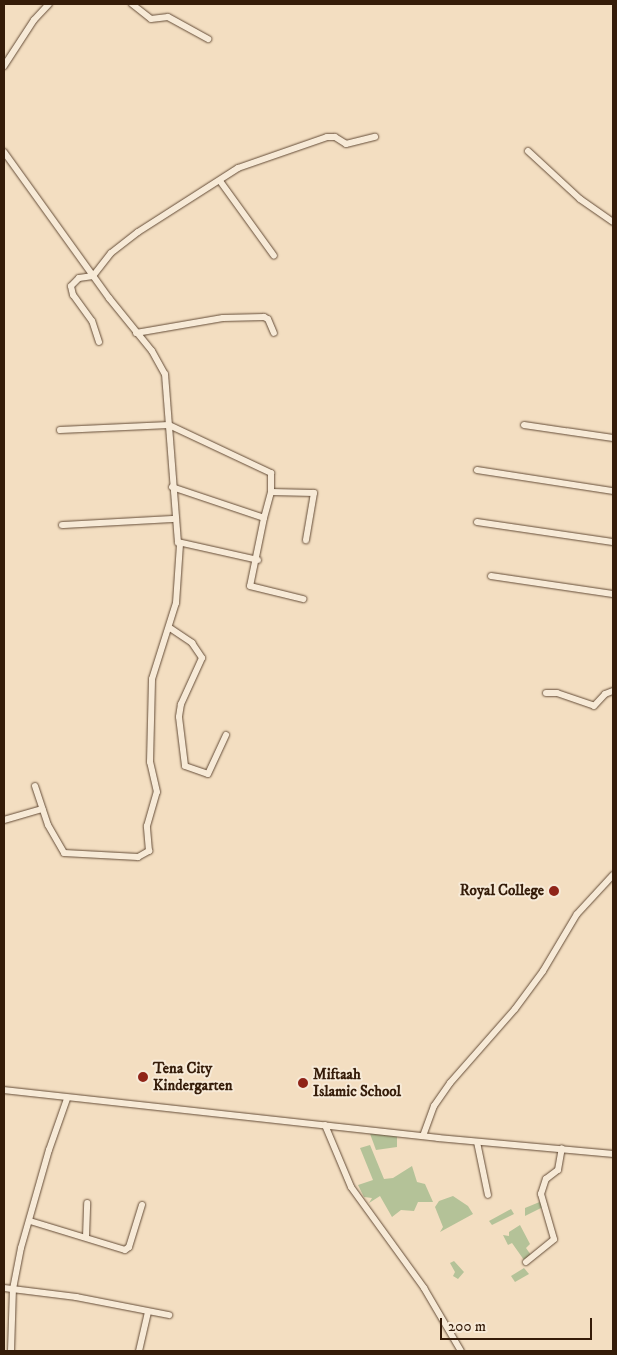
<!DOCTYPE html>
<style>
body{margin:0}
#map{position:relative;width:617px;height:1355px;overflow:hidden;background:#f3dec1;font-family:"IM FELL DW Pica",serif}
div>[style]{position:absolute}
.green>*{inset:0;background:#b4c298}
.roads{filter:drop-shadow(0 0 1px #644c37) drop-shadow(0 0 1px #644c37)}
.minor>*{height:6px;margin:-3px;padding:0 3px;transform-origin:3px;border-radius:3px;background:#f7ead7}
.dots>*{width:14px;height:14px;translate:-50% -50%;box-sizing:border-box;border:2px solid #f7ead7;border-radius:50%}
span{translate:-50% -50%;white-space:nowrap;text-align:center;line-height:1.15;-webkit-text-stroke:4px #f7ead7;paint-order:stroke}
.poi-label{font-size:15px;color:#351c09;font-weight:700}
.right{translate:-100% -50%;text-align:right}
.left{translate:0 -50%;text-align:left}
.frame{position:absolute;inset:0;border:5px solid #351c09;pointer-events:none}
.scale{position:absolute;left:440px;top:1318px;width:152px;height:22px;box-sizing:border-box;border:2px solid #351c09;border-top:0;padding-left:6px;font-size:15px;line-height:18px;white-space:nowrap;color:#351c09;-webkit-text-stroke:4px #f7ead7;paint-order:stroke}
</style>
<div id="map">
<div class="green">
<div style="clip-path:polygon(369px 1131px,397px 1135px,397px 1147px,376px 1150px)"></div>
<div style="clip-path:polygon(370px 1145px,384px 1179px,393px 1178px,412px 1166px,417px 1182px,425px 1184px,433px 1202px,418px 1202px,414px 1211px,401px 1210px,392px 1217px,380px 1196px,369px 1203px,372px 1198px,364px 1197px,358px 1185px,373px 1180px,360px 1148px)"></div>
<div style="clip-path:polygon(453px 1196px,468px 1206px,473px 1214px,440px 1232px,443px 1227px,435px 1207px,439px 1201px)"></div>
<div style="clip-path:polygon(542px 1201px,543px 1207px,525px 1216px,525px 1208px)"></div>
<div style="clip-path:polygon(511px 1209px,514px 1214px,492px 1225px,489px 1221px)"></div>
<div style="clip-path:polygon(520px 1225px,530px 1244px,526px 1248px,531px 1255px,524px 1260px,512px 1243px,508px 1245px,503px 1235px,509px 1236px,509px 1232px)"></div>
<div style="clip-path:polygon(454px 1261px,464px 1272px,458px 1279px,453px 1276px,455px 1272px,450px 1263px)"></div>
<div style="clip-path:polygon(524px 1268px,529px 1274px,515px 1282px,511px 1276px)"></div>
</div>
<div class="roads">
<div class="minor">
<div style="left:132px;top:4px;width:24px;rotate:38deg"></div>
<div style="left:151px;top:19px;width:17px;rotate:-7deg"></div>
<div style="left:168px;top:17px;width:46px;rotate:28.8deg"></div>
<div style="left:4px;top:66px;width:55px;rotate:-56.9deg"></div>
<div style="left:34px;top:20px;width:22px;rotate:-47deg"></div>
<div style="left:528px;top:151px;width:71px;rotate:42.7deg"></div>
<div style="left:580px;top:199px;width:40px;rotate:34.9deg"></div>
<div style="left:4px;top:152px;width:180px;rotate:54.3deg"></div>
<div style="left:109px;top:298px;width:68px;rotate:50.9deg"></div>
<div style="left:152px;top:351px;width:26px;rotate:61deg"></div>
<div style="left:165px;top:374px;width:169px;rotate:85.6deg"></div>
<div style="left:178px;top:542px;width:82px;rotate:12.7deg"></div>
<div style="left:220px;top:181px;width:92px;rotate:54.2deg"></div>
<div style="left:136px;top:333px;width:88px;rotate:-9.8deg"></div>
<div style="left:223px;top:318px;width:41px;rotate:-1.4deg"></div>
<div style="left:264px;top:317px;width:4px;rotate:27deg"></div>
<div style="left:268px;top:319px;width:15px;rotate:67deg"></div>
<div style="left:99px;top:342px;width:22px;rotate:-108deg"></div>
<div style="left:92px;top:321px;width:32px;rotate:-126deg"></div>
<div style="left:73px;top:295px;width:9px;rotate:-103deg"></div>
<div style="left:71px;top:286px;width:11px;rotate:-45deg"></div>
<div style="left:79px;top:278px;width:14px;rotate:-8deg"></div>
<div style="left:93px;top:276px;width:29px;rotate:-52deg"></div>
<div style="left:111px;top:253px;width:34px;rotate:-38deg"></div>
<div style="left:138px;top:232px;width:119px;rotate:-32.6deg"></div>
<div style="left:238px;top:168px;width:94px;rotate:-19.2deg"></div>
<div style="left:327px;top:137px;width:8px"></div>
<div style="left:335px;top:137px;width:13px;rotate:32deg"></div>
<div style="left:346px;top:144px;width:30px;rotate:-14deg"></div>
<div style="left:524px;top:425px;width:90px;rotate:8.3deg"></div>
<div style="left:60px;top:430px;width:109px;rotate:-2.6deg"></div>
<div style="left:169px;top:425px;width:113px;rotate:25.2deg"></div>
<div style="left:271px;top:473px;width:19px;rotate:90deg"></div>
<div style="left:271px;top:492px;width:27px;rotate:105deg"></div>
<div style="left:477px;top:470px;width:138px;rotate:8.8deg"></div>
<div style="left:172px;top:487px;width:97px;rotate:18.6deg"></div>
<div style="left:264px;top:518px;width:69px;rotate:101.6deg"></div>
<div style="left:250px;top:586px;width:55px;rotate:13.8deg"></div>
<div style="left:271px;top:492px;width:43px;rotate:1.3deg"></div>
<div style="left:314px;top:493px;width:48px;rotate:99.7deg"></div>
<div style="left:477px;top:522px;width:137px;rotate:8.4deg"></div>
<div style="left:62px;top:525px;width:112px;rotate:-3.1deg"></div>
<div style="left:491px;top:576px;width:123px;rotate:8.4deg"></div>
<div style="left:170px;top:628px;width:27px;rotate:34deg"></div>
<div style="left:192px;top:643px;width:18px;rotate:56deg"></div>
<div style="left:202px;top:658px;width:51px;rotate:114.5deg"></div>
<div style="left:181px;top:704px;width:13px;rotate:99deg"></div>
<div style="left:179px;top:717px;width:49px;rotate:83deg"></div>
<div style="left:185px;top:766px;width:24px;rotate:19deg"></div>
<div style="left:208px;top:774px;width:43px;rotate:-65.2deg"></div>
<div style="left:546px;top:693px;width:11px"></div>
<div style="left:557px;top:693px;width:39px;rotate:19deg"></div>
<div style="left:594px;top:706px;width:16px;rotate:-47deg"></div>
<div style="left:605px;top:694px;width:9px;rotate:-21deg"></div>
<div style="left:35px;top:786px;width:41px;rotate:71.6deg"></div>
<div style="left:48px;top:825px;width:32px;rotate:60deg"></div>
<div style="left:64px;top:853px;width:74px;rotate:3.1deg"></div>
<div style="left:138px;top:857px;width:13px;rotate:-29deg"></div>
<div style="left:149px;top:851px;width:25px;rotate:-95deg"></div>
<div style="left:147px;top:826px;width:35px;rotate:-74deg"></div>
<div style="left:157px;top:792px;width:31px;rotate:-103deg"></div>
<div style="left:150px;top:762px;width:83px;rotate:-88.6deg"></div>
<div style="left:152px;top:679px;width:80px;rotate:-72.5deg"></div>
<div style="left:176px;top:603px;width:59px;rotate:-86.1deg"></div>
<div style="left:4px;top:820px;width:40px;rotate:-16deg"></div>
<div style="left:4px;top:1090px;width:437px;rotate:6.3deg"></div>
<div style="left:438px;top:1138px;width:176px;rotate:5.2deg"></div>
<div style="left:325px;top:1125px;width:67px;rotate:67.2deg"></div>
<div style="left:351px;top:1187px;width:125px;rotate:54.1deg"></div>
<div style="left:424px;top:1288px;width:73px;rotate:59.6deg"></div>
<div style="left:423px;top:1136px;width:32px;rotate:-70deg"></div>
<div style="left:434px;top:1106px;width:28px;rotate:-55deg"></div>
<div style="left:450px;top:1083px;width:98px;rotate:-48.7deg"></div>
<div style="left:515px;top:1009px;width:47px;rotate:-53.6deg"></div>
<div style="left:543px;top:971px;width:66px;rotate:-59.2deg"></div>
<div style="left:577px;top:914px;width:53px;rotate:-47.3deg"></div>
<div style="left:477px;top:1142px;width:54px;rotate:78.3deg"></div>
<div style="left:30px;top:1221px;width:99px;rotate:17deg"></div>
<div style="left:125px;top:1250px;width:5px;rotate:-37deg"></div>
<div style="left:129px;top:1247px;width:44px;rotate:-72.8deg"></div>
<div style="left:86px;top:1237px;width:34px;rotate:-88deg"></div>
<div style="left:526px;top:1262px;width:36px;rotate:-39deg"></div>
<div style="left:554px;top:1239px;width:47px;rotate:-106.1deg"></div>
<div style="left:541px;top:1194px;width:16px;rotate:-72deg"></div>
<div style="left:546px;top:1179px;width:15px;rotate:-37deg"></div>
<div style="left:558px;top:1170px;width:22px;rotate:-80deg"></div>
<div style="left:4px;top:1288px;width:73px;rotate:7.1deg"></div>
<div style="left:76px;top:1297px;width:95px;rotate:11deg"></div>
<div style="left:11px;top:1351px;width:62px;rotate:-88.2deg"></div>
<div style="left:13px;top:1289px;width:42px;rotate:-79deg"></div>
<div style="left:21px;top:1248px;width:102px;rotate:-74.1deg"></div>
<div style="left:49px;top:1150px;width:54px;rotate:-70.6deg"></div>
<div style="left:139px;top:1351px;width:40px;rotate:-77deg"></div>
</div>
</div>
<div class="dots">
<div style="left:554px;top:891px;background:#8f2418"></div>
<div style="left:143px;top:1077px;background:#8f2418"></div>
<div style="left:303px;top:1083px;background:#8f2418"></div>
</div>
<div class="poi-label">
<span class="right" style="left:544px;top:891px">Royal College</span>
<span class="left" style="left:153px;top:1077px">Tena City<br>Kindergarten</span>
<span class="left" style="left:313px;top:1083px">Miftaah<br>Islamic School</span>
</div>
<div class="frame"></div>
<div class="scale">200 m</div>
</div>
